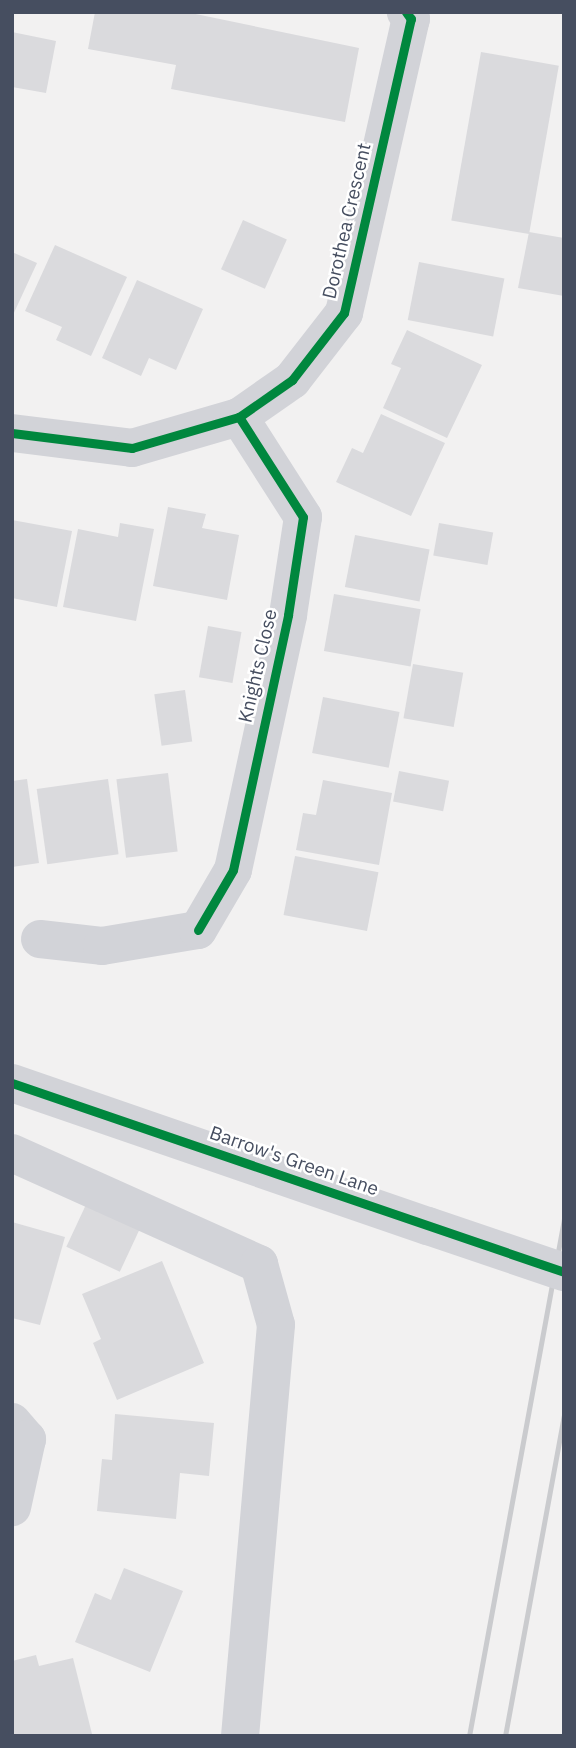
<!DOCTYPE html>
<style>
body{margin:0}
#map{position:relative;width:576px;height:1748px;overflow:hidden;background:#f2f1f1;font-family:"IBM Plex Sans",sans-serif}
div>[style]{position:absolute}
.building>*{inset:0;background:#dadadd;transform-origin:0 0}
.minor>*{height:38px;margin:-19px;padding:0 19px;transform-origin:19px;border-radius:19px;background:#d2d3d8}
.rail>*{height:5px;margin:-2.5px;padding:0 2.5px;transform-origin:2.5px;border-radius:2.5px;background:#cacbce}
.minor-bridge>*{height:38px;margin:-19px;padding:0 19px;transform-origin:19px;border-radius:19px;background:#d2d3d8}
.cycleway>*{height:9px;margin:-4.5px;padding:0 4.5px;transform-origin:4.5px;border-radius:4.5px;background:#00873e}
span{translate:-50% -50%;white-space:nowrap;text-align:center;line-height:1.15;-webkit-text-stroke:5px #fff;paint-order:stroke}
.street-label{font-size:19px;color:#464e60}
.frame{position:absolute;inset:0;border:14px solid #464e60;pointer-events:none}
</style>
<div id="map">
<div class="building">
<div style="clip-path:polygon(95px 12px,186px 12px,359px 48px,345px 122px,171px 89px,176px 65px,88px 49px)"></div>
<div style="clip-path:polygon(12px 32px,56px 41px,46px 93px,12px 87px)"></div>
<div style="left:481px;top:52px;width:79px;height:171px;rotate:10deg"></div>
<div style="left:243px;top:220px;width:48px;height:54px;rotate:24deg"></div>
<div style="clip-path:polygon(529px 232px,564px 238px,564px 296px,518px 288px)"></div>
<div style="clip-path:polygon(55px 245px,127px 277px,91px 356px,56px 340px,62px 327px,25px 311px)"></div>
<div style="clip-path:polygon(12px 252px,37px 263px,12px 317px)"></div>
<div style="left:419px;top:262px;width:87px;height:59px;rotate:11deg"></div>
<div style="clip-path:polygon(137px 280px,203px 309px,176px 370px,149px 358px,141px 376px,102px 358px)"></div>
<div style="clip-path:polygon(407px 330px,482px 365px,447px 438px,383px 408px,401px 368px,391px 364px)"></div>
<div style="clip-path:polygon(381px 414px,445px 443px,411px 516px,336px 482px,352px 448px,363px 453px)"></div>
<div style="clip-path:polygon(168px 507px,206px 514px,202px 528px,239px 535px,227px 600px,153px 586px)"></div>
<div style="clip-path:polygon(12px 520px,72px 531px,57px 607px,12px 598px)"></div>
<div style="clip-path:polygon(120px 523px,154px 529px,136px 621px,63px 607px,78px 529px,118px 537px)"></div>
<div style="left:439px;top:523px;width:55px;height:33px;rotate:10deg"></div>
<div style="left:355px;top:535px;width:76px;height:53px;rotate:11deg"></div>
<div style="left:334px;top:594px;width:88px;height:58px;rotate:10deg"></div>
<div style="left:208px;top:626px;width:34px;height:52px;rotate:10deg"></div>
<div style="left:413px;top:664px;width:51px;height:55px;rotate:10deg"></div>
<div style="left:185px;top:690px;width:52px;height:31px;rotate:82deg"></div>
<div style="left:323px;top:697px;width:78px;height:57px;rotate:11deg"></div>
<div style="left:399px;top:771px;width:51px;height:31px;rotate:11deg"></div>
<div style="left:168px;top:773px;width:79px;height:52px;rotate:83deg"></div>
<div style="clip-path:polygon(27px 779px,39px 863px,12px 867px,12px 781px)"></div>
<div style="left:108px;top:779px;width:76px;height:72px;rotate:82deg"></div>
<div style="clip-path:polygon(323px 780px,392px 793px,379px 865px,296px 850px,303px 813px,316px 815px)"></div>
<div style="left:295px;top:856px;width:85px;height:60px;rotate:11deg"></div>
<div style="left:90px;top:1196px;width:59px;height:56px;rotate:25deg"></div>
<div style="clip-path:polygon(12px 1222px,65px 1237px,40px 1325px,12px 1318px)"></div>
<div style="clip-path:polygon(162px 1261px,204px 1363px,117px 1400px,93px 1343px,101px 1339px,82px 1294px)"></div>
<div style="clip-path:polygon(115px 1414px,214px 1423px,209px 1476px,180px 1473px,176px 1519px,97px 1511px,102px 1459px,112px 1460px)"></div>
<div style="clip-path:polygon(124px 1568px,183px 1591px,150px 1672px,75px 1642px,95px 1593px,111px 1600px)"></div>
<div style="clip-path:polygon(36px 1655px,39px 1666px,73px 1658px,92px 1734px,12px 1736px,12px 1661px)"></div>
</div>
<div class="minor">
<div style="left:12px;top:433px;width:121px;rotate:7.1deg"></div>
<div style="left:132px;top:448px;width:111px;rotate:-16.2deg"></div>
<div style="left:239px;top:417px;width:65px;rotate:-34.9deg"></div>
<div style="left:292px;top:380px;width:85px;rotate:-52.2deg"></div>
<div style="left:344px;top:313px;width:302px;rotate:-77.2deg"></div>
<div style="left:411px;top:19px;width:9px;rotate:-126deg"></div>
<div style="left:40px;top:939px;width:62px;rotate:6.4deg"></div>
<div style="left:102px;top:946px;width:97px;rotate:-9.5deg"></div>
<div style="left:198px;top:930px;width:69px;rotate:-59.7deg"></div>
<div style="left:233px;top:870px;width:261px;rotate:-77.8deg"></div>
<div style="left:288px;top:615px;width:99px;rotate:-81.3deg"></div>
<div style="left:303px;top:517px;width:119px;rotate:-122.6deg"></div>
<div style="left:12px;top:1083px;width:440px;rotate:19deg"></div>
<div style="left:12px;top:1153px;width:271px;rotate:24.2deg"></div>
<div style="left:259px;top:1264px;width:63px;rotate:74.4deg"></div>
<div style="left:276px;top:1325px;width:413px;rotate:95deg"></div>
<div style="left:12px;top:1422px;width:23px;rotate:49deg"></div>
<div style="left:27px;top:1439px;width:70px;rotate:102.4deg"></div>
</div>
<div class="rail">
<div style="left:469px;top:1736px;width:526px;rotate:-79.59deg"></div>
<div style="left:505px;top:1736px;width:326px;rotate:-79.6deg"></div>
</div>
<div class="minor-bridge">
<div style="left:428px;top:1226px;width:144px;rotate:18.7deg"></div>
</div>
<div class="cycleway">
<div style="left:12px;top:433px;width:121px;rotate:7.1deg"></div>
<div style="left:132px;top:448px;width:111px;rotate:-16.2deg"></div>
<div style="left:239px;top:417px;width:65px;rotate:-34.9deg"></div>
<div style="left:292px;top:380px;width:85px;rotate:-52.2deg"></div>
<div style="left:344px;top:313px;width:302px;rotate:-77.2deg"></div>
<div style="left:411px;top:19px;width:9px;rotate:-126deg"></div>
<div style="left:198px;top:930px;width:69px;rotate:-59.7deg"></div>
<div style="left:233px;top:870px;width:261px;rotate:-77.8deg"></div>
<div style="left:288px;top:615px;width:99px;rotate:-81.3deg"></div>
<div style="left:303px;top:517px;width:119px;rotate:-122.6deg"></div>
<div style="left:12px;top:1083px;width:583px;rotate:18.9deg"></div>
</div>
<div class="street-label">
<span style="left:347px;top:221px;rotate:-77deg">Dorothea Crescent</span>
<span style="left:258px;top:666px;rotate:-77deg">Knights Close</span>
<span style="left:294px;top:1161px;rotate:19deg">Barrow's Green Lane</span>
</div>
<div class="frame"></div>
</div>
